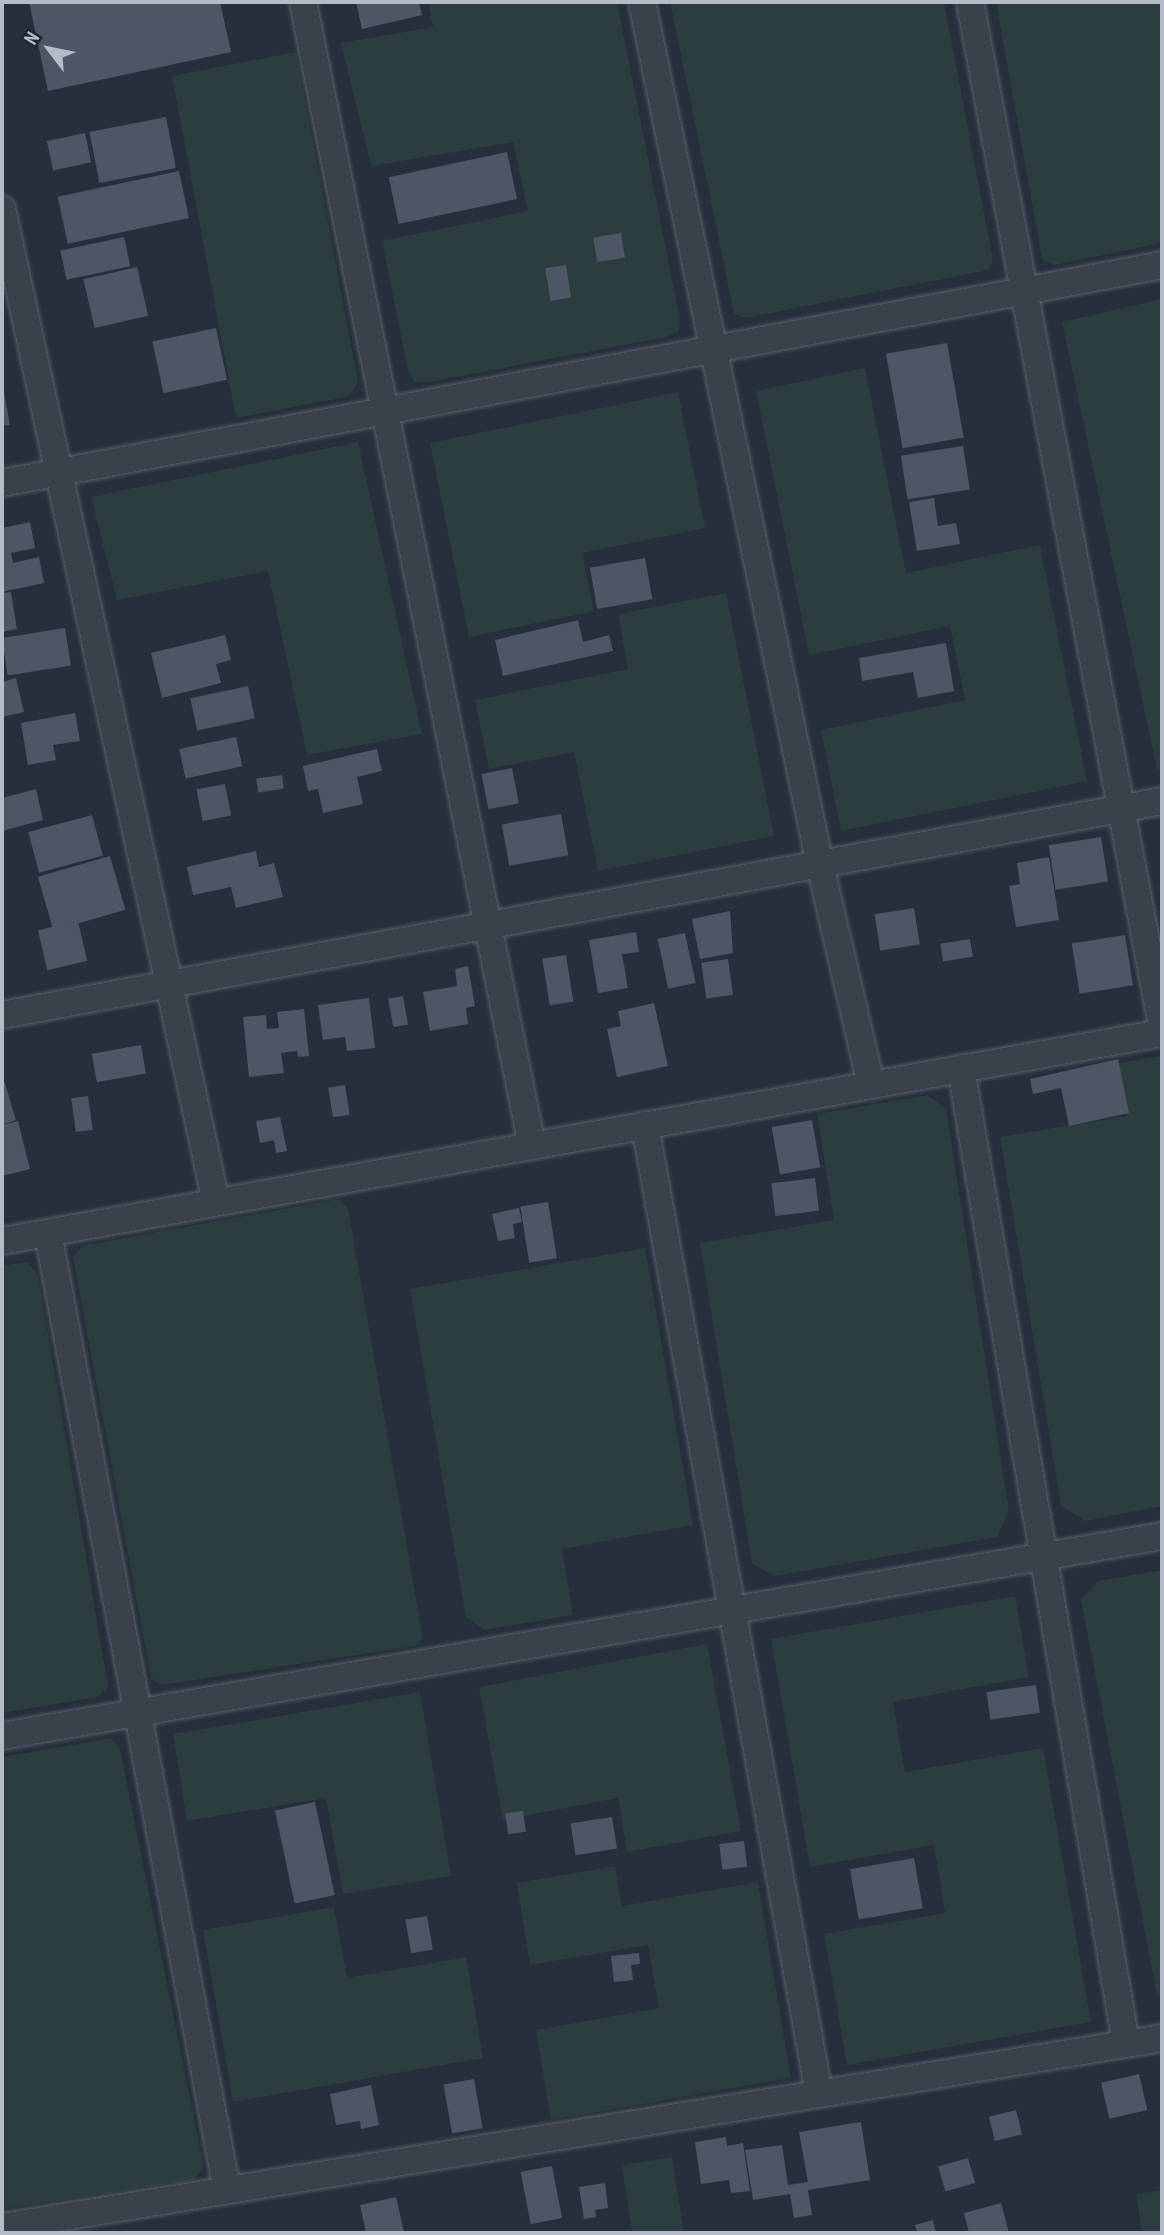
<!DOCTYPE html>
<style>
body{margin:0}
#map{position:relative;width:1164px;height:2235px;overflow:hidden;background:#262f3b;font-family:"PT Sans Narrow",sans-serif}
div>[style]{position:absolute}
.green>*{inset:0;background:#2b3d3e;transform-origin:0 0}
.building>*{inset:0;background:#4d5664;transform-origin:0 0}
.roads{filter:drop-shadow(0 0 2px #585f69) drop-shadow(0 0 2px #585f69)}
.minor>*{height:26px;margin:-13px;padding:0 13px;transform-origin:13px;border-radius:13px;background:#3a414b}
span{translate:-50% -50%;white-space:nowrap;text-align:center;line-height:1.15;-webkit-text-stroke:7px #1f2630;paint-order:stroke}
.frame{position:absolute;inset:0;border:4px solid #b6bcc7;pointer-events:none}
.north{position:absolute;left:14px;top:14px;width:70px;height:70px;-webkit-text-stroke:5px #1f2630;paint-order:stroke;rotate:302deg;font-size:19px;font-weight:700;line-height:28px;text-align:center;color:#b6bcc7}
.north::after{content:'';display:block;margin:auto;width:24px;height:32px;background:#b6bcc7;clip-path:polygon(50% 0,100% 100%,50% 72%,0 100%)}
</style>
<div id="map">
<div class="green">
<div style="clip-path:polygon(428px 2px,617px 2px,679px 315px,679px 331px,667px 337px,429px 382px,414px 382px,408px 371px,382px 241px,528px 211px,513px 142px,371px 166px,341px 43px,433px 27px)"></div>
<div style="clip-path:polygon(670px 2px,944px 2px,993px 260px,988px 270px,746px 318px,734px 314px)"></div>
<div style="clip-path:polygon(996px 2px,1162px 2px,1162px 243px,1054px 265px,1042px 259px)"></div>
<div style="clip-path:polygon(296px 52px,358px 382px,352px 393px,346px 397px,236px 418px,172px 76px)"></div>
<div style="clip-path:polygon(1162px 299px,1162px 769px,1157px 770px,1062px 322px)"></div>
<div style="clip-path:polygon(865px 368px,906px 573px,1040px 545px,1087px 781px,841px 831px,821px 730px,965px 700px,950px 626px,809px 655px,756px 391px)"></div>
<div style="clip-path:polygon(678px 392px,705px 528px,582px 553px,594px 611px,469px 637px,430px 443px)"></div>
<div style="clip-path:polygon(358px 442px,422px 734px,307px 755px,268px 571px,117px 600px,91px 497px)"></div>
<div style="clip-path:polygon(726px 593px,774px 836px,598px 871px,574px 752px,489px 769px,475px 700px,628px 669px,618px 614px)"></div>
<div style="clip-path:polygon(1162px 1056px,1162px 1506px,1085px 1521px,1061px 1506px,1000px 1137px,1127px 1116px,1119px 1063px)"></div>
<div style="clip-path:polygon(928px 1095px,946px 1109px,1009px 1510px,997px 1537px,775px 1576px,752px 1564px,700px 1243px,834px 1220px,817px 1114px)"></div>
<div style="clip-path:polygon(338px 1199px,348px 1208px,423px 1638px,415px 1646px,161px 1685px,151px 1678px,73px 1257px,82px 1246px)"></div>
<div style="clip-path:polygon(645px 1248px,693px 1525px,562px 1549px,573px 1615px,484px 1630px,466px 1617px,410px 1289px)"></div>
<div style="clip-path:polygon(27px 1262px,38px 1275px,108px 1686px,98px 1697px,2px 1713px,2px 1266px)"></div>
<div style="clip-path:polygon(1162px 1570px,1162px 1997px,1157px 1995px,1081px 1600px,1098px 1581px)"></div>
<div style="clip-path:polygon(1015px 1596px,1029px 1677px,893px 1702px,905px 1772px,1043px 1748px,1091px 2022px,847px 2065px,824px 1934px,945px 1913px,934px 1845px,810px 1867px,771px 1639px)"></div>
<div style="clip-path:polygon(707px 1644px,741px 1831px,627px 1852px,618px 1798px,503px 1820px,479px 1687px)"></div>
<div style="clip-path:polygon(420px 1692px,451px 1876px,343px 1894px,326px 1798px,187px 1821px,173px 1734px)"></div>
<div style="clip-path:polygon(111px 1738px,120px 1749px,204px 2168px,194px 2180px,2px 2209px,2px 1757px)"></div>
<div style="clip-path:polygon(615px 1866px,622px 1906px,758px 1882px,791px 2078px,551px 2120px,536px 2030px,659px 2008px,648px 1945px,530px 1965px,517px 1883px)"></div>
<div style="clip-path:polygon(334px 1907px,347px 1978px,466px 1957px,483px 2058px,233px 2102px,203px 1930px)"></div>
<div style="left:672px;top:2157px;width:77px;height:51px;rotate:81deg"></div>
<div style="clip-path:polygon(1162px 2190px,1162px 2233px,1142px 2233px,1136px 2194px)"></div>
</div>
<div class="building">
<div style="clip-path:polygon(29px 2px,220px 2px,231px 52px,48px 91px)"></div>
<div style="clip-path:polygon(356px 2px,419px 2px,422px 15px,362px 29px)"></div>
<div style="left:166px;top:117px;width:52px;height:78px;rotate:79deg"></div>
<div style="left:85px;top:133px;width:30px;height:39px;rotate:78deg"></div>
<div style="left:507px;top:152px;width:48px;height:121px;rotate:78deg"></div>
<div style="left:179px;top:171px;width:48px;height:124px;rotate:78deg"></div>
<div style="left:621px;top:233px;width:25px;height:28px;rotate:81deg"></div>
<div style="left:124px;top:237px;width:30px;height:65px;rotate:78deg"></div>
<div style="left:566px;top:265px;width:33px;height:21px;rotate:81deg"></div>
<div style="left:137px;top:267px;width:50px;height:55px;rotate:77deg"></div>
<div style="left:216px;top:328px;width:53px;height:65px;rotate:78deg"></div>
<div style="left:947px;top:343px;width:96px;height:62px;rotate:80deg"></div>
<div style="clip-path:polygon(3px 387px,10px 425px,2px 426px,2px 388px)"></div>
<div style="left:963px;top:446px;width:44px;height:63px;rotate:81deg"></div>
<div style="clip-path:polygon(934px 498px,938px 526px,956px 523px,960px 544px,917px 551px,909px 502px)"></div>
<div style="clip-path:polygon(30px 522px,35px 548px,11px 553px,13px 563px,39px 557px,44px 583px,2px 592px,2px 528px)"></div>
<div style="left:645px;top:558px;width:42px;height:56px;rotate:80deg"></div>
<div style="clip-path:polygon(11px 592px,17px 629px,2px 632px,2px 593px)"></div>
<div style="clip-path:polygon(578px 620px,583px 642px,609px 635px,613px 651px,503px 676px,495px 640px)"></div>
<div style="left:65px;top:628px;width:38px;height:64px;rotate:81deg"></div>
<div style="clip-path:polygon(225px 635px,231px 660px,216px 664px,221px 683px,162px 698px,151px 653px)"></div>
<div style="clip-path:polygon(946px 643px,954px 691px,918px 698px,913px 672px,862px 681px,859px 658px)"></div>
<div style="clip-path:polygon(16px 678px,24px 712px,2px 717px,2px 682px)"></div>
<div style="left:248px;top:686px;width:33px;height:59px;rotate:78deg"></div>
<div style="clip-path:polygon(75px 713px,80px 741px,53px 745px,56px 760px,28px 765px,21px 723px)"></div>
<div style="left:236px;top:737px;width:30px;height:58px;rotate:78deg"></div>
<div style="clip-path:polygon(377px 749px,382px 771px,357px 777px,363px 804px,323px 813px,318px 789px,308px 791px,303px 766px)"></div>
<div style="left:512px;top:768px;width:36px;height:31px;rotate:79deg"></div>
<div style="left:282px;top:775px;width:14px;height:26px;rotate:82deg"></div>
<div style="left:225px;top:784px;width:32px;height:29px;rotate:79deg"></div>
<div style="clip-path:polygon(36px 789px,43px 820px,2px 831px,2px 798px)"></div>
<div style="left:561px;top:814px;width:42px;height:60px;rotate:80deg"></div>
<div style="left:92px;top:815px;width:42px;height:66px;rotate:75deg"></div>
<div style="left:1101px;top:837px;width:45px;height:53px;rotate:81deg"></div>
<div style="clip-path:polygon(256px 851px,259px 867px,274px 863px,283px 897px,236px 908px,231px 887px,193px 895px,187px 867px)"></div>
<div style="left:110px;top:856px;width:56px;height:75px;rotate:74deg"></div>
<div style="clip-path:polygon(1049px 857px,1059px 920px,1016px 927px,1009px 886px,1020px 884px,1017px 863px)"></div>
<div style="left:914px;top:908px;width:37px;height:40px;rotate:81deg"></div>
<div style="clip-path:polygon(730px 911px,733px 953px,700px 959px,692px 919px)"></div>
<div style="left:78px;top:921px;width:41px;height:41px;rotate:77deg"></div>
<div style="clip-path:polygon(636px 932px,639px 952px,622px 954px,628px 988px,598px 993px,589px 940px)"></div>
<div style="left:685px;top:933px;width:51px;height:28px;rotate:78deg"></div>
<div style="left:1125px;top:935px;width:51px;height:54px;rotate:81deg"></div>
<div style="left:970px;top:939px;width:18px;height:30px;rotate:81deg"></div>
<div style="left:566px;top:955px;width:47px;height:24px;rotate:81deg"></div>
<div style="left:728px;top:959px;width:36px;height:27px;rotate:82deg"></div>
<div style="clip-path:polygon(468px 966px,475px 1006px,466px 1008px,468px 1024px,430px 1031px,423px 992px,457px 986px,455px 969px)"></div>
<div style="left:403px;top:996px;width:29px;height:15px;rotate:80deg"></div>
<div style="clip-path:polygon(369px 998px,375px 1048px,347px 1051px,345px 1037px,323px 1040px,318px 1005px)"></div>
<div style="clip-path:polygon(654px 1003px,668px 1066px,617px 1077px,607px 1029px,621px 1026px,618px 1011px)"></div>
<div style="clip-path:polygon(304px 1009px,309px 1056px,298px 1057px,297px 1051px,281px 1053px,284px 1073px,249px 1077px,243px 1017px,266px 1015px,267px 1029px,279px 1028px,277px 1012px)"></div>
<div style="left:141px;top:1045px;width:29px;height:50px;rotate:80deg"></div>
<div style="clip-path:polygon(1118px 1059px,1129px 1113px,1069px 1126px,1061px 1088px,1033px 1094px,1030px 1079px)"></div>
<div style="clip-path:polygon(2px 1074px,16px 1120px,2px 1125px)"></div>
<div style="left:345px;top:1085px;width:30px;height:17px;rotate:81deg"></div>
<div style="left:88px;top:1096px;width:34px;height:17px;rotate:82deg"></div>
<div style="clip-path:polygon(280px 1117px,287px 1151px,276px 1153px,274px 1140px,260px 1143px,256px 1121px)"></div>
<div style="left:812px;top:1120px;width:48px;height:41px;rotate:80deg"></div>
<div style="clip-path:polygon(18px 1121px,30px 1169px,2px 1176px,2px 1125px)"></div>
<div style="left:815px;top:1178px;width:33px;height:44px;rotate:83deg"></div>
<div style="left:548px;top:1202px;width:57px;height:28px;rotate:81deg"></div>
<div style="clip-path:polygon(519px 1208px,522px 1222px,513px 1224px,515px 1238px,498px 1241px,492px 1214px)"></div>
<div style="left:1036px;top:1685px;width:28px;height:50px;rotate:82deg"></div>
<div style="left:315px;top:1802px;width:95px;height:41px;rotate:78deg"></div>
<div style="left:523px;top:1811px;width:21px;height:18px;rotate:82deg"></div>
<div style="left:612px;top:1817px;width:32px;height:42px;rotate:81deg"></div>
<div style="left:744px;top:1841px;width:26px;height:25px;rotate:83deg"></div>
<div style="left:914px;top:1858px;width:51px;height:65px;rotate:80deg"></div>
<div style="left:427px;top:1916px;width:34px;height:22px;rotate:80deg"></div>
<div style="clip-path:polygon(639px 1953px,640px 1964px,631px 1965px,633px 1980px,614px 1982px,611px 1956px)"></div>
<div style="left:1139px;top:2074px;width:37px;height:39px;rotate:77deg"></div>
<div style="left:474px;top:2079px;width:50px;height:31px;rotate:80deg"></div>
<div style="clip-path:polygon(371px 2085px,379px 2125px,361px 2129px,360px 2121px,336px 2125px,330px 2094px)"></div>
<div style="left:1016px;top:2110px;width:25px;height:28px;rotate:76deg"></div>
<div style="clip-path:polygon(861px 2122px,870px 2180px,808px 2190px,812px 2215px,794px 2218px,790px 2194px,753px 2200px,745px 2150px,782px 2145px,788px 2185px,808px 2182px,799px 2132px)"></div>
<div style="clip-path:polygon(726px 2137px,727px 2146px,743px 2143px,750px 2191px,731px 2193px,729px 2180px,701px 2184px,695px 2142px)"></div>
<div style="left:968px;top:2158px;width:26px;height:31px;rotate:74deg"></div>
<div style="left:552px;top:2166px;width:53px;height:32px;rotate:79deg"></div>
<div style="clip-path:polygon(605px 2183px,608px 2208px,595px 2210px,596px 2217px,584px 2219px,579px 2187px)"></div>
<div style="clip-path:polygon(396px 2197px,404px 2232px,366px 2233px,360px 2205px)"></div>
<div style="clip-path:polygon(1001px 2203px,1009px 2233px,969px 2233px,964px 2213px)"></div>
<div style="clip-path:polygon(933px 2220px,936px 2233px,917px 2233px,915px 2225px)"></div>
</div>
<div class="roads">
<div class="minor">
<div style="left:303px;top:2px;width:1167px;rotate:78.68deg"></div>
<div style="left:642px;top:2px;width:881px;rotate:78.35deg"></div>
<div style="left:820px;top:865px;width:225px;rotate:76.9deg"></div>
<div style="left:970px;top:2px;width:1042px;rotate:79.38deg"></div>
<div style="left:2px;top:209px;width:1016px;rotate:77.84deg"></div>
<div style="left:2px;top:483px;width:1180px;rotate:-10.64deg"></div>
<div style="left:2px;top:1015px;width:1180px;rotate:-10.45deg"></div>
<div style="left:961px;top:1068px;width:990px;rotate:80.4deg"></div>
<div style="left:645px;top:1125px;width:984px;rotate:79.82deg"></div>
<div style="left:48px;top:1233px;width:974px;rotate:79.41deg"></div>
<div style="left:2px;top:1241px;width:1179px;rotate:-10.17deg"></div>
<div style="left:2px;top:1736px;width:1177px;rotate:-9.78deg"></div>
<div style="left:2px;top:2227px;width:1175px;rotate:-9.25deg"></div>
</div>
</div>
<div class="frame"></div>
<div class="north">N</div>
</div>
